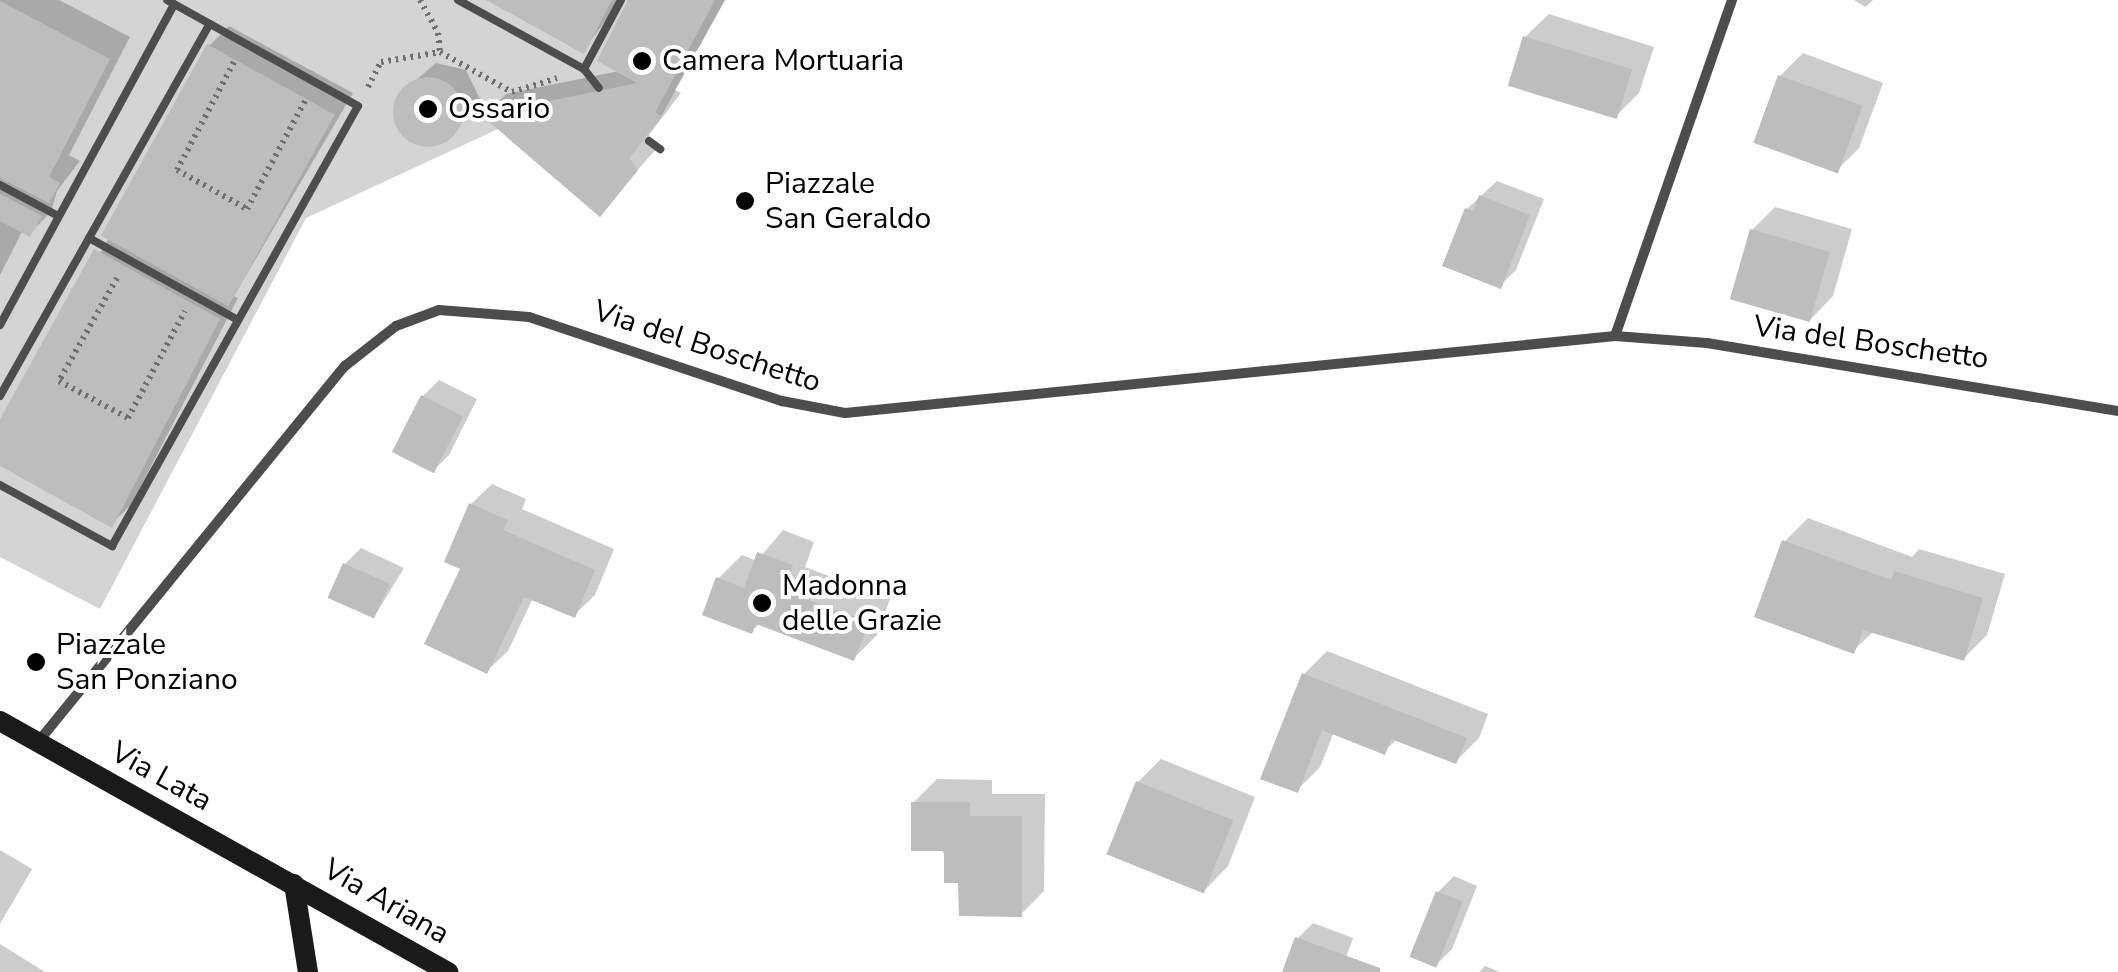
<!DOCTYPE html>
<style>
body{margin:0}
#map{position:relative;width:2118px;height:972px;overflow:hidden;background:#fff;font-family:"Nunito Sans",sans-serif}
div>[style]{position:absolute}
.green>*{inset:0;background:#d4d4d4}
.shadow>*{inset:0;background:#0003}
.building>*{inset:0;background:#bdbdbd;transform-origin:0 0}
.round{border-radius:50%}
.path>*{height:6px;margin-top:-3px;transform-origin:0;background:repeating-linear-gradient(90deg,#6f6f6f 0 2.5px,transparent 0 7.5px)}
.lane>*{height:8px;margin:-4px;padding:0 4px;transform-origin:4px;border-radius:4px;background:#4d4d4d}
.street>*{height:10px;margin:-5px;padding:0 5px;transform-origin:5px;border-radius:5px;background:#4d4d4d}
.secondary>*{height:20px;margin:-10px;padding:0 10px;transform-origin:10px;border-radius:10px;background:#1a1a1a}
.dots>*{width:28px;height:28px;translate:-50% -50%;box-sizing:border-box;border:5px solid #fff;border-radius:50%}
span{translate:-50% -50%;white-space:nowrap;text-align:center;line-height:1.15;-webkit-text-stroke:8px #fff;paint-order:stroke}
.poi-label{font-size:30px;color:#000}
.left{translate:0 -50%;text-align:left}
.street-label{font-size:30px;color:#000}
</style>
<div id="map">
<div class="green">
<div style="clip-path:polygon(0 0,725px 0,662px 115px,629px 158px,638px 170px,600px 217px,498px 129px,306px 218px,100px 609px,0 557px)"></div>
</div>
<div class="shadow">
<div style="clip-path:polygon(0 0,59px 0,130px 37px,69px 155px,80px 161px,57px 191px,51px 212px,29px 234px,23px 230px,0 275px)"></div>
<div style="clip-path:polygon(491px 0,621px 0,583px 51px)"></div>
<div style="clip-path:polygon(629px 0,725px 0,675px 90px,681px 93px,649px 135px,658px 147px,599px 213px,485px 115px,506px 94px,619px 71px)"></div>
<div style="clip-path:polygon(1854px 0,1873px 0,1865px 7px)"></div>
<div style="clip-path:polygon(1549px 14px,1654px 47px,1639px 93px,1616px 116px,1525px 37px)"></div>
<div style="clip-path:polygon(229px 26px,353px 93px,234px 296px,238px 298px,131px 505px,111px 524px,0 464px,0 425px,109px 238px,209px 46px)"></div>
<div style="clip-path:polygon(1803px 53px,1883px 83px,1859px 148px,1836px 171px,1780px 76px)"></div>
<div style="clip-path:polygon(436px 63px,466px 70px,481px 101px,451px 135px,430px 144px,404px 133px,396px 113px,402px 92px)"></div>
<div style="clip-path:polygon(1497px 181px,1544px 199px,1516px 270px,1500px 286px,1467px 209px)"></div>
<div style="clip-path:polygon(1775px 207px,1852px 229px,1833px 296px,1810px 320px,1752px 230px)"></div>
<div style="clip-path:polygon(439px 380px,477px 399px,449px 455px,433px 471px,423px 396px)"></div>
<div style="clip-path:polygon(492px 484px,526px 499px,522px 509px,614px 549px,595px 595px,574px 615px,533px 598px,508px 651px,487px 671px,463px 567px,471px 504px)"></div>
<div style="clip-path:polygon(1808px 518px,1912px 557px,1919px 549px,2005px 574px,1987px 635px,1964px 658px,1874px 631px,1853px 651px,1784px 542px)"></div>
<div style="clip-path:polygon(783px 530px,814px 542px,805px 567px,890px 599px,877px 635px,854px 658px,760px 623px,752px 631px,718px 579px,742px 555px,757px 561px)"></div>
<div style="clip-path:polygon(361px 548px,404px 568px,374px 617px,345px 564px)"></div>
<div style="clip-path:polygon(1327px 651px,1488px 714px,1479px 738px,1456px 761px,1398px 738px,1384px 752px,1334px 732px,1320px 767px,1297px 790px,1304px 674px)"></div>
<div style="clip-path:polygon(1161px 759px,1255px 797px,1228px 866px,1205px 890px,1138px 782px)"></div>
<div style="clip-path:polygon(937px 779px,992px 780px,992px 794px,1045px 794px,1044px 891px,1021px 914px,961px 881px,913px 803px)"></div>
<div style="clip-path:polygon(0 850px,32px 869px,0 924px)"></div>
<div style="clip-path:polygon(1454px 876px,1477px 886px,1452px 949px,1436px 965px,1438px 892px)"></div>
<div style="clip-path:polygon(1313px 923px,1353px 938px,1341px 972px,1285px 972px,1297px 939px)"></div>
<div style="clip-path:polygon(0 944px,45px 972px,0 972px)"></div>
<div style="clip-path:polygon(1485px 966px,1500px 972px,1479px 972px)"></div>
</div>
<div class="building">
<div style="clip-path:polygon(486px 0,612px 0,584px 54px)"></div>
<div style="clip-path:polygon(628px 0,715px 0,655px 113px,662px 116px,629px 158px,638px 170px,600px 217px,481px 115px,637px 83px,597px 61px)"></div>
<div style="clip-path:polygon(0 1px,110px 59px,49px 177px,60px 183px,49px 203px,0 178px)"></div>
<div style="left:1523px;top:36px;width:114px;height:52px;rotate:17deg"></div>
<div style="left:207px;top:44px;width:146px;height:219px;rotate:29deg"></div>
<div style="left:1778px;top:75px;width:90px;height:72px;rotate:20deg"></div>
<div class="round" style="left:393px;top:77px;width:70px;height:70px"></div>
<div style="clip-path:polygon(0 194px,42px 216px,30px 237px,0 221px)"></div>
<div style="clip-path:polygon(1479px 195px,1530px 215px,1501px 289px,1442px 266px,1465px 208px,1473px 211px)"></div>
<div style="left:1750px;top:229px;width:83px;height:73px;rotate:16deg"></div>
<div style="clip-path:polygon(94px 249px,220px 319px,112px 528px,0 466px,0 419px)"></div>
<div style="left:421px;top:395px;width:47px;height:64px;rotate:27deg"></div>
<div style="clip-path:polygon(469px 503px,508px 520px,503px 530px,595px 570px,575px 618px,524px 597px,487px 674px,424px 644px,460px 569px,444px 562px)"></div>
<div style="clip-path:polygon(1782px 540px,1891px 580px,1894px 571px,1983px 598px,1964px 661px,1863px 630px,1854px 654px,1754px 617px)"></div>
<div style="clip-path:polygon(757px 552px,793px 565px,783px 591px,869px 622px,854px 661px,756px 624px,752px 634px,702px 615px,716px 577px,744px 588px)"></div>
<div style="left:343px;top:563px;width:51px;height:38px;rotate:24deg"></div>
<div style="clip-path:polygon(1302px 673px,1467px 738px,1456px 764px,1391px 739px,1385px 755px,1322px 730px,1298px 793px,1260px 779px)"></div>
<div style="left:1136px;top:781px;width:105px;height:79px;rotate:22deg"></div>
<div style="clip-path:polygon(911px 802px,970px 802px,970px 816px,1022px 816px,1022px 917px,959px 916px,958px 883px,944px 883px,944px 851px,911px 851px)"></div>
<div style="left:1436px;top:891px;width:29px;height:71px;rotate:22deg"></div>
<div style="clip-path:polygon(1295px 937px,1380px 968px,1380px 972px,1282px 972px)"></div>
</div>
<div class="path">
<div style="left:420px;top:0;width:38px;rotate:61deg"></div>
<div style="left:438px;top:33px;width:19px;rotate:84deg"></div>
<div style="left:234px;top:62px;width:122px;rotate:117.8deg"></div>
<div style="left:177px;top:170px;width:80px;rotate:29.1deg"></div>
<div style="left:247px;top:209px;width:125px;rotate:-61.8deg"></div>
<div style="left:368px;top:87px;width:28px;rotate:-63deg"></div>
<div style="left:381px;top:62px;width:60px;rotate:-9.6deg"></div>
<div style="left:440px;top:52px;width:82px;rotate:29.1deg"></div>
<div style="left:512px;top:92px;width:47px;rotate:-17.3deg"></div>
<div style="left:117px;top:278px;width:118px;rotate:119.4deg"></div>
<div style="left:59px;top:381px;width:78px;rotate:28.2deg"></div>
<div style="left:128px;top:418px;width:121px;rotate:-62deg"></div>
</div>
<div class="lane">
<div style="left:458px;top:0;width:144px;rotate:28.7deg"></div>
<div style="left:584px;top:69px;width:24px;rotate:52deg"></div>
<div style="left:584px;top:69px;width:78px;rotate:-61.8deg"></div>
<div style="left:649px;top:141px;width:14px;rotate:36deg"></div>
<div style="left:0;top:185px;width:66px;rotate:28.1deg"></div>
<div style="left:89px;top:238px;width:170px;rotate:28.8deg"></div>
<div style="left:0;top:325px;width:365px;rotate:-61.5deg"></div>
<div style="left:0;top:396px;width:427px;rotate:-60.6deg"></div>
<div style="left:0;top:485px;width:128px;rotate:28.6deg"></div>
<div style="left:112px;top:546px;width:504px;rotate:-60.79deg"></div>
<div style="left:358px;top:106px;width:218px;rotate:-151deg"></div>
</div>
<div class="street">
<div style="left:1615px;top:336px;width:356px;rotate:-70.8deg"></div>
<div style="left:38px;top:742px;width:485px;rotate:-50.8deg"></div>
<div style="left:345px;top:366px;width:65px;rotate:-38.1deg"></div>
<div style="left:396px;top:326px;width:46px;rotate:-20.4deg"></div>
<div style="left:439px;top:310px;width:90px;rotate:4.4deg"></div>
<div style="left:529px;top:317px;width:267px;rotate:18.4deg"></div>
<div style="left:782px;top:401px;width:64px;rotate:10.8deg"></div>
<div style="left:845px;top:413px;width:774px;rotate:-5.71deg"></div>
<div style="left:1615px;top:336px;width:92px;rotate:4.4deg"></div>
<div style="left:1707px;top:343px;width:417px;rotate:9.4deg"></div>
</div>
<div class="secondary">
<div style="left:0;top:721px;width:514px;rotate:29.26deg"></div>
<div style="left:294px;top:884px;width:89px;rotate:81deg"></div>
</div>
<div class="dots">
<div style="left:642px;top:61px;background:#000"></div>
<div style="left:428px;top:109px;background:#000"></div>
<div style="left:745px;top:201px;background:#000"></div>
<div style="left:762px;top:603px;background:#000"></div>
<div style="left:36px;top:662px;background:#000"></div>
</div>
<div class="poi-label">
<span class="left" style="left:662px;top:61px">Camera Mortuaria</span>
<span class="left" style="left:448px;top:109px">Ossario</span>
<span class="left" style="left:765px;top:201px">Piazzale<br>San Geraldo</span>
<span class="left" style="left:782px;top:603px">Madonna<br>delle Grazie</span>
<span class="left" style="left:56px;top:662px">Piazzale<br>San Ponziano</span>
</div>
<div class="street-label">
<span style="left:1871px;top:343px;rotate:8deg">Via del Boschetto</span>
<span style="left:707px;top:347px;rotate:18deg">Via del Boschetto</span>
<span style="left:161px;top:777px;rotate:29deg">Via Lata</span>
<span style="left:386px;top:902px;rotate:30deg">Via Ariana</span>
</div>
</div>
